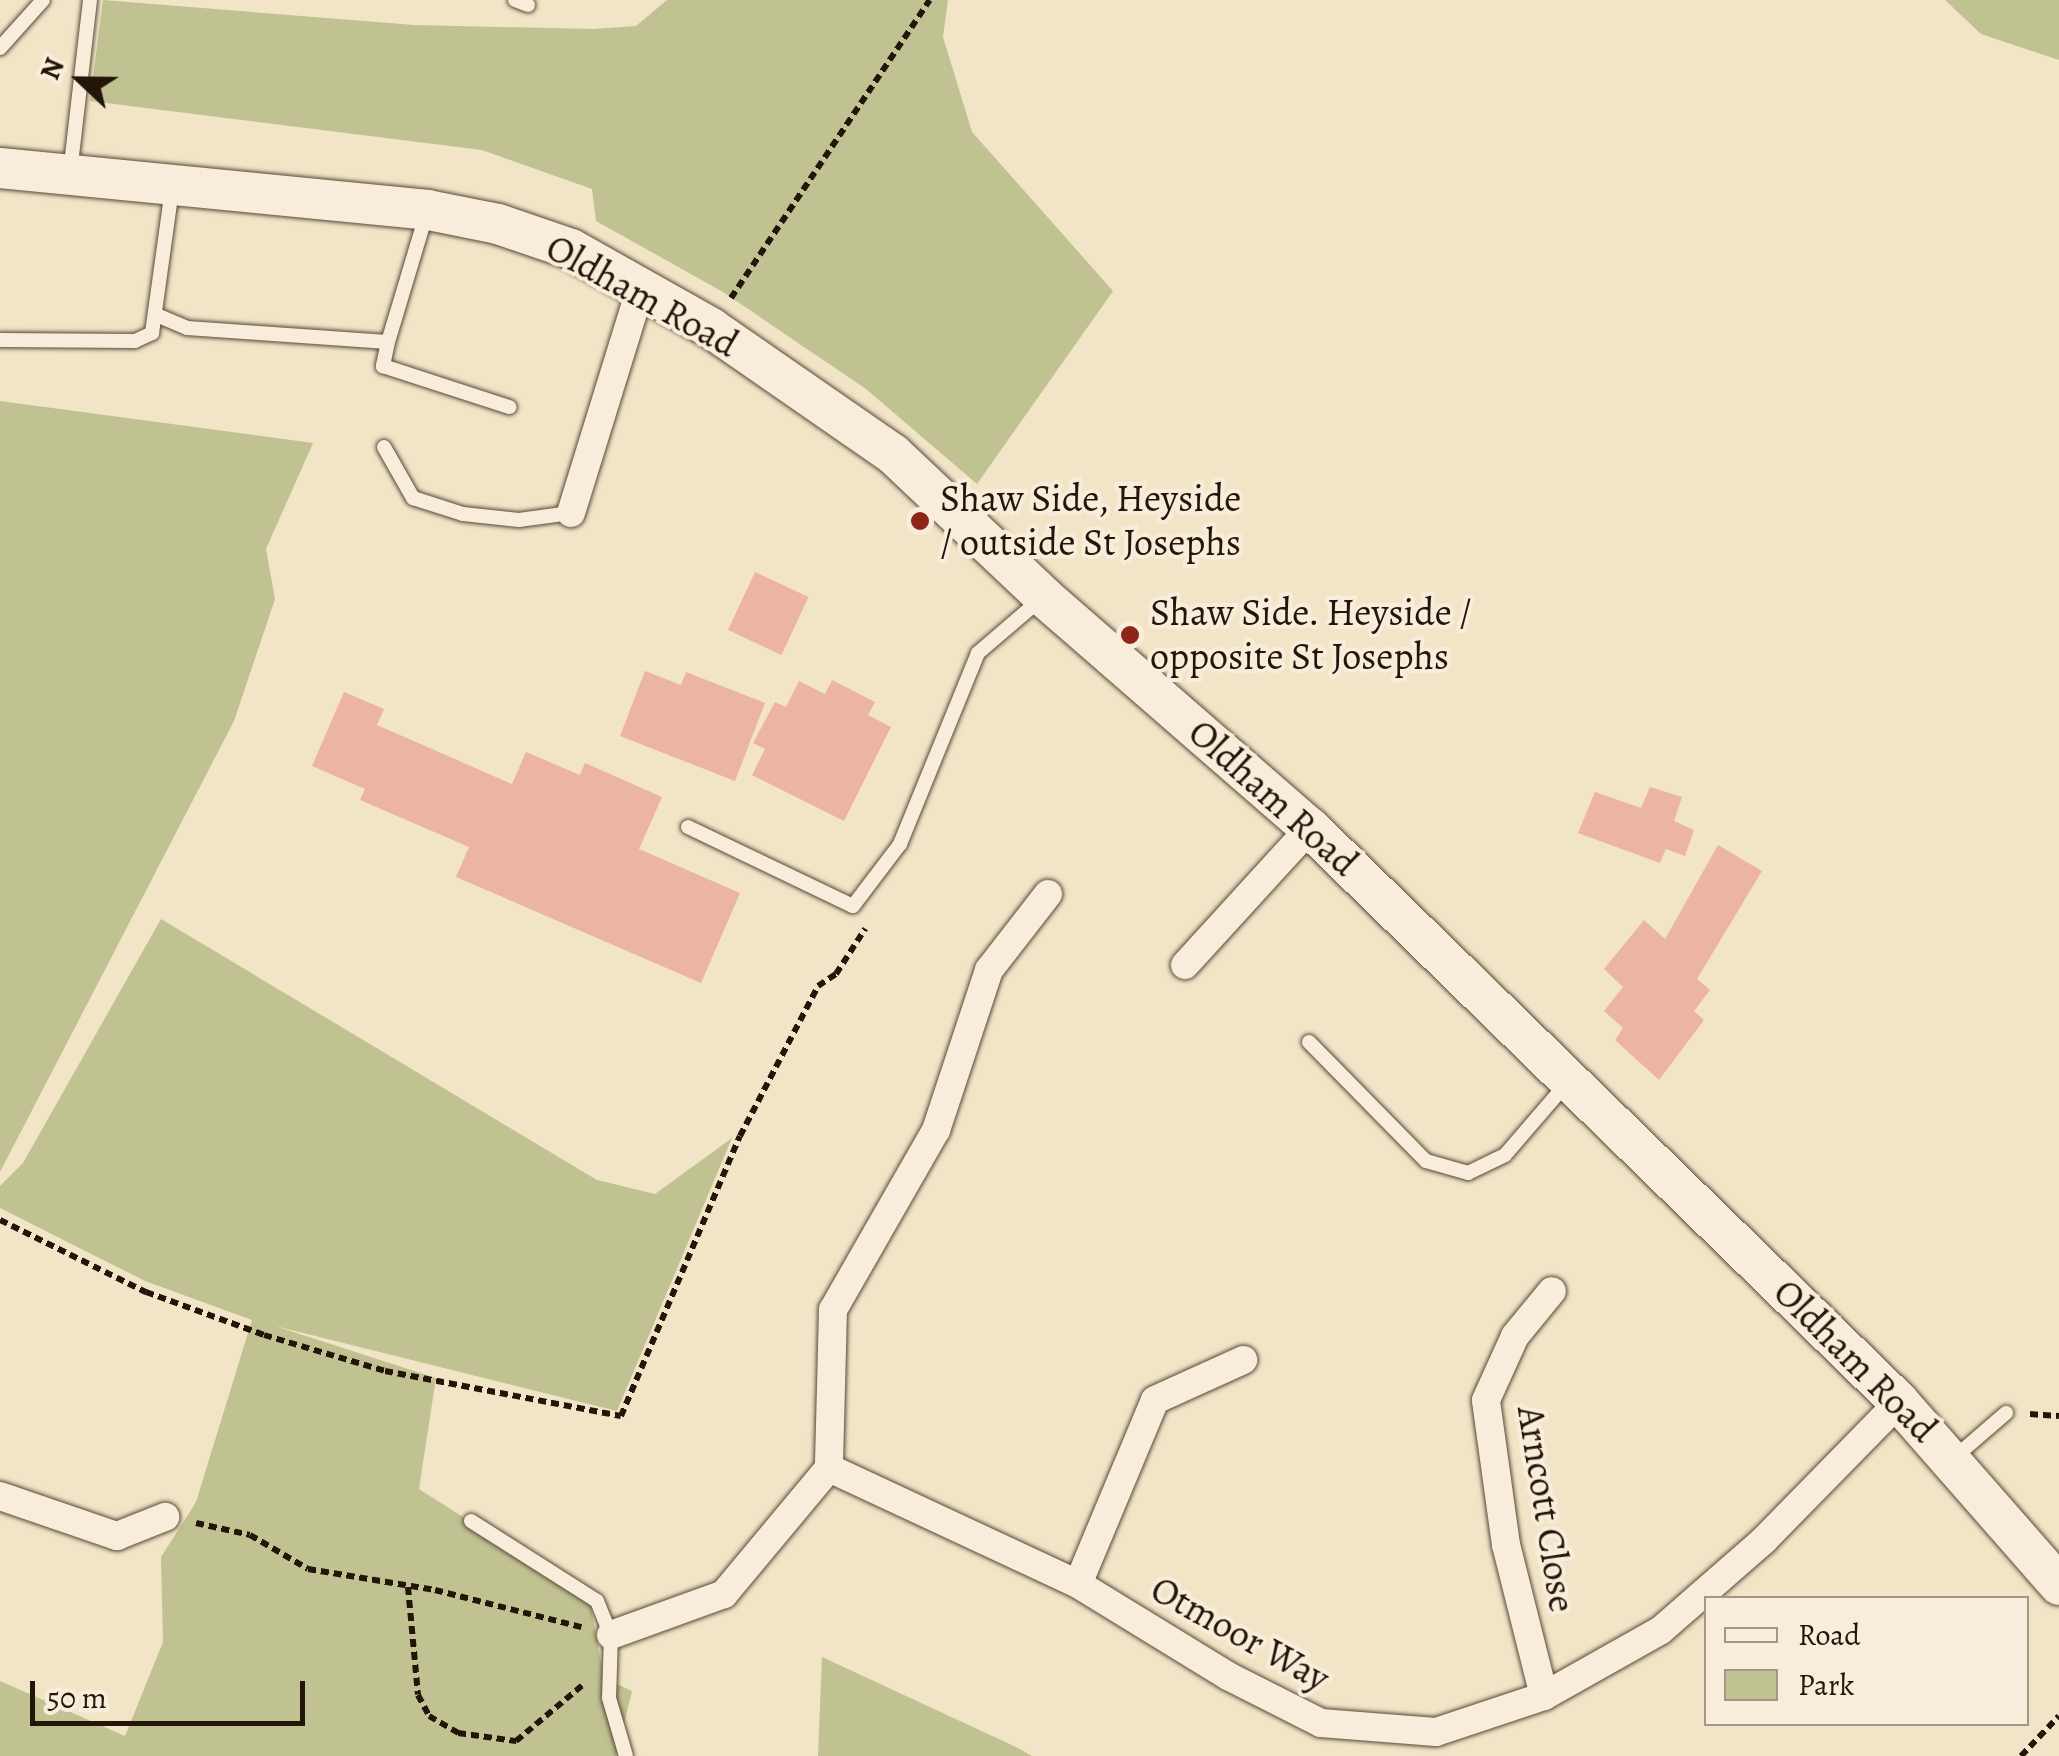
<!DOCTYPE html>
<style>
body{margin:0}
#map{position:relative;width:2059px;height:1756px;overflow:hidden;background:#f2e4c6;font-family:Alegreya,serif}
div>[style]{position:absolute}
.green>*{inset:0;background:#c0c291}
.building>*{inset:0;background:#ebb4a4;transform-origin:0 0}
.path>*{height:6px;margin-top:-3px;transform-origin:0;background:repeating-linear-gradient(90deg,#231509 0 8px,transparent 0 13px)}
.roads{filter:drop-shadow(0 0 2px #574938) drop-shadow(0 0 2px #574938)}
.lane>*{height:14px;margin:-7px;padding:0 7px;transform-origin:7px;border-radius:7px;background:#f7edda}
.street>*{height:28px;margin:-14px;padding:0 14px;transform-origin:14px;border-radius:14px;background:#f7edda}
.secondary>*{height:40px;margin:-20px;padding:0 20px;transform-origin:20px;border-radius:20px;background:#f7edda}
.dots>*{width:28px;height:28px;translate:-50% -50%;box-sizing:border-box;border:5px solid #f7edda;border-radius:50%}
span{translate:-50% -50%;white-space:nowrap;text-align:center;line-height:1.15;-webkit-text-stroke:8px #f7edda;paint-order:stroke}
.street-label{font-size:38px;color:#231509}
.poi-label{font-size:38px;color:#231509}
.left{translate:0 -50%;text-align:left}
.legend{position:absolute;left:1704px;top:1596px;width:325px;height:130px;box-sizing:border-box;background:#f7edda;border:2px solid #a29786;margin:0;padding:12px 18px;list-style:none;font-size:30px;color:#231509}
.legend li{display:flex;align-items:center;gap:20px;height:50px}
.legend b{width:50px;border:2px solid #a29786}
.north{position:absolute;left:30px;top:30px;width:100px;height:100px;-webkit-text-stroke:8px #f7edda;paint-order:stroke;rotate:292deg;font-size:28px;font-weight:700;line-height:40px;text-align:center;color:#231509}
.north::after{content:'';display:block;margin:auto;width:35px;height:45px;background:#231509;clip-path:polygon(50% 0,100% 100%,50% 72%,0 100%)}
.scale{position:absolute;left:30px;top:1681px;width:275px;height:45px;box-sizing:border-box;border:5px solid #231509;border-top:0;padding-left:12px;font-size:30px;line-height:35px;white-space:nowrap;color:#231509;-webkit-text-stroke:8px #f7edda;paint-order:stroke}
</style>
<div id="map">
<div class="green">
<div style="clip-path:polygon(103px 0,414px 25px,593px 29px,636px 26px,667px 0,948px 0,943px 37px,972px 132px,1113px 291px,977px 484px,866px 389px,723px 292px,596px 221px,592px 189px,482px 150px,90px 101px)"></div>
<div style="clip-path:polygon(1945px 0,2059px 0,2059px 60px,1981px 34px)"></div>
<div style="clip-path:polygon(0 401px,313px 443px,266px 549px,275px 599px,234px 721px,0 1172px)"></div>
<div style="clip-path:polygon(161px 919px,597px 1180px,655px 1194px,732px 1138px,617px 1411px,275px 1326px,436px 1378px,419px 1489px,589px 1597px,604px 1678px,632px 1691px,616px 1756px,0 1756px,0 1681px,125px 1736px,163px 1642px,161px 1557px,196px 1502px,252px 1320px,145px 1281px,0 1208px,0 1186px,23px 1163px)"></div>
<div style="clip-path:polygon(822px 1657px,1016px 1747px,1032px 1756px,818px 1756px)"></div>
</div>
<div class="building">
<div style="left:755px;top:572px;width:59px;height:64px;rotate:25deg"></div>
<div style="clip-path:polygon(645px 671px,681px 685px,686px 672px,765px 703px,735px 781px,620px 736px)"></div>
<div style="clip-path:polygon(832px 680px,875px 702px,868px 715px,891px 727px,844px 821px,752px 775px,765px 749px,753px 743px,775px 702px,786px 707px,799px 681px,825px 694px)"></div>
<div style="clip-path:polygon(344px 692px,384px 709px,377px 725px,512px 784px,526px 752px,580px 775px,585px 763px,662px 797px,639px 849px,740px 893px,701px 983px,456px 877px,469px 847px,360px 800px,365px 789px,312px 766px)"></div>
<div style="clip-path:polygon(1650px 787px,1682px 797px,1674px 821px,1694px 830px,1685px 856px,1666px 849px,1660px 863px,1578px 833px,1595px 792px,1641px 808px)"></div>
<div style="clip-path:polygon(1718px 845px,1762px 871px,1697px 979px,1710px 990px,1694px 1011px,1704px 1020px,1659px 1080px,1615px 1040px,1623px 1028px,1604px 1011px,1623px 987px,1604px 969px,1644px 920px,1665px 939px)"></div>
</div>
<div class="path">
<div style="left:731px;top:298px;width:358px;rotate:-56.3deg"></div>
<div style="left:0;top:1220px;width:163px;rotate:26.3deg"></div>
<div style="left:146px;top:1292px;width:126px;rotate:20deg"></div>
<div style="left:264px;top:1335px;width:126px;rotate:16.6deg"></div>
<div style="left:385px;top:1371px;width:240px;rotate:10.8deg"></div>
<div style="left:621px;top:1416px;width:304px;rotate:-67deg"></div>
<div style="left:740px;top:1136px;width:169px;rotate:-62.5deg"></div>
<div style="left:818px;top:986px;width:22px;rotate:-34deg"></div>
<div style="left:836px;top:974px;width:54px;rotate:-57.2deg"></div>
<div style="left:2030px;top:1414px;width:29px;rotate:4deg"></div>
<div style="left:196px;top:1523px;width:55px;rotate:12.5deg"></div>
<div style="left:250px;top:1535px;width:67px;rotate:30.4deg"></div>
<div style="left:308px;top:1569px;width:129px;rotate:9.4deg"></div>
<div style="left:435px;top:1590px;width:151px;rotate:14.2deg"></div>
<div style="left:408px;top:1587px;width:108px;rotate:84.7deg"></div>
<div style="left:418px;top:1695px;width:24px;rotate:62deg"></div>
<div style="left:429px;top:1716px;width:34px;rotate:30deg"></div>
<div style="left:458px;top:1733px;width:59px;rotate:7.9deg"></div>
<div style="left:516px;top:1741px;width:89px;rotate:-40deg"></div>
<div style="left:2021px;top:1756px;width:55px;rotate:-46.5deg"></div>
</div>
<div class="roads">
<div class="lane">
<div style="left:515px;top:0;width:14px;rotate:21deg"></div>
<div style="left:0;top:48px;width:64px;rotate:-48.1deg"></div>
<div style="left:70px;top:173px;width:174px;rotate:-83.4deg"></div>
<div style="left:159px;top:316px;width:30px;rotate:23deg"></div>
<div style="left:187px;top:328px;width:201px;rotate:4deg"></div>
<div style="left:388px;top:342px;width:133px;rotate:-73.3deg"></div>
<div style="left:0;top:340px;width:135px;rotate:0.4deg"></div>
<div style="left:135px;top:341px;width:19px;rotate:-25deg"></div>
<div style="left:152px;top:333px;width:145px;rotate:-82.1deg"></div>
<div style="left:388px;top:342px;width:25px;rotate:102deg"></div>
<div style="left:383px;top:366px;width:133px;rotate:18deg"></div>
<div style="left:384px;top:447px;width:59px;rotate:60.4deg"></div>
<div style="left:413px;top:498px;width:52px;rotate:17.7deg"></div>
<div style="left:463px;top:514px;width:56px;rotate:6.1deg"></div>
<div style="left:519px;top:520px;width:52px;rotate:-7.7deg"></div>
<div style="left:688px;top:827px;width:183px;rotate:25.6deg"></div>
<div style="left:853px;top:906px;width:78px;rotate:-52.8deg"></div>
<div style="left:900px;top:844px;width:206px;rotate:-67.8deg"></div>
<div style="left:978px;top:653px;width:83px;rotate:-40.6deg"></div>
<div style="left:1309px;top:1042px;width:167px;rotate:45.5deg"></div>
<div style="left:1426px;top:1161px;width:44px;rotate:15.9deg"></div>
<div style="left:1468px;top:1173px;width:41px;rotate:-25.9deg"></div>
<div style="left:1505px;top:1155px;width:95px;rotate:-49.3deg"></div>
<div style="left:1954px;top:1458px;width:69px;rotate:-40.9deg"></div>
<div style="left:471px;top:1521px;width:149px;rotate:32.4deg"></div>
<div style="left:597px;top:1601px;width:37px;rotate:68deg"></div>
<div style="left:611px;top:1635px;width:63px;rotate:91.8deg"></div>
<div style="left:609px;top:1698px;width:60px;rotate:73.7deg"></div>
</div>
<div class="street">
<div style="left:571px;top:513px;width:237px;rotate:-72.8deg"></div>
<div style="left:1048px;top:894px;width:96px;rotate:127.8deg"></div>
<div style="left:989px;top:970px;width:169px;rotate:108.3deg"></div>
<div style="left:936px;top:1130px;width:207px;rotate:119.8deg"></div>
<div style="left:833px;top:1310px;width:158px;rotate:91.5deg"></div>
<div style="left:829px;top:1468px;width:275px;rotate:25deg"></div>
<div style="left:1078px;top:1584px;width:176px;rotate:31.5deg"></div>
<div style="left:1228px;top:1676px;width:104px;rotate:26.8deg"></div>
<div style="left:1321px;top:1723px;width:115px;rotate:4.5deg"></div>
<div style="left:1436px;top:1732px;width:114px;rotate:-18.4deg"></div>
<div style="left:1544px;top:1696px;width:134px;rotate:-29.4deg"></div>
<div style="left:1661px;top:1630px;width:137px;rotate:-41.1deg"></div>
<div style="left:1764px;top:1540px;width:193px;rotate:-45.6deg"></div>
<div style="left:1185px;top:965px;width:185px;rotate:-47.6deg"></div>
<div style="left:0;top:1496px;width:124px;rotate:18.9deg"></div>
<div style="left:117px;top:1536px;width:52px;rotate:-21.6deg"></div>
<div style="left:1078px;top:1584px;width:199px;rotate:-67.3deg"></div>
<div style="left:1155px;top:1400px;width:97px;rotate:-24.4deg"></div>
<div style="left:611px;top:1635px;width:120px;rotate:-19.9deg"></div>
<div style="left:724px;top:1594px;width:164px;rotate:-50.2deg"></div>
<div style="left:1544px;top:1696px;width:156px;rotate:-104.1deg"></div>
<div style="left:1506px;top:1545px;width:146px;rotate:-97.9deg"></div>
<div style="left:1486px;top:1400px;width:70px;rotate:-65.6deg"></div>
<div style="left:1515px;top:1336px;width:58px;rotate:-50.6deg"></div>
</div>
<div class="secondary">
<div style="left:0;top:168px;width:430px;rotate:5.6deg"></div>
<div style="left:428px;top:210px;width:71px;rotate:11.3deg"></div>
<div style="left:498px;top:224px;width:77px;rotate:18.9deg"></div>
<div style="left:571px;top:249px;width:161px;rotate:29.4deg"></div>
<div style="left:711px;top:328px;width:221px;rotate:34.7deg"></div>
<div style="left:893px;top:454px;width:208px;rotate:43.4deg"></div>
<div style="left:1044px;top:597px;width:352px;rotate:41deg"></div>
<div style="left:1310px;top:828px;width:822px;rotate:44.26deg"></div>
<div style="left:1899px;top:1402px;width:243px;rotate:48.8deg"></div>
</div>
</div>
<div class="dots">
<div style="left:920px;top:521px;background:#8f2418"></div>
<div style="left:1130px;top:635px;background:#8f2418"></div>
</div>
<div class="street-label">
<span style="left:642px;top:296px;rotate:29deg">Oldham Road</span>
<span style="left:1273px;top:798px;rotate:42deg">Oldham Road</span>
<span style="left:1855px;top:1361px;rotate:45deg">Oldham Road</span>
<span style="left:1546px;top:1509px;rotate:81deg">Arncott Close</span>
<span style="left:1240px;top:1634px;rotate:29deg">Otmoor Way</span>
</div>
<div class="poi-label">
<span class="left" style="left:940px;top:521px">Shaw Side, Heyside<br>/ outside St Josephs</span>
<span class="left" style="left:1150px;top:635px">Shaw Side. Heyside /<br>opposite St Josephs</span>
</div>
<ul class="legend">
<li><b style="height:12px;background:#f7edda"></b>Road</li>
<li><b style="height:28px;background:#c0c291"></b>Park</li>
</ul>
<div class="north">N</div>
<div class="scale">50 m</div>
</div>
